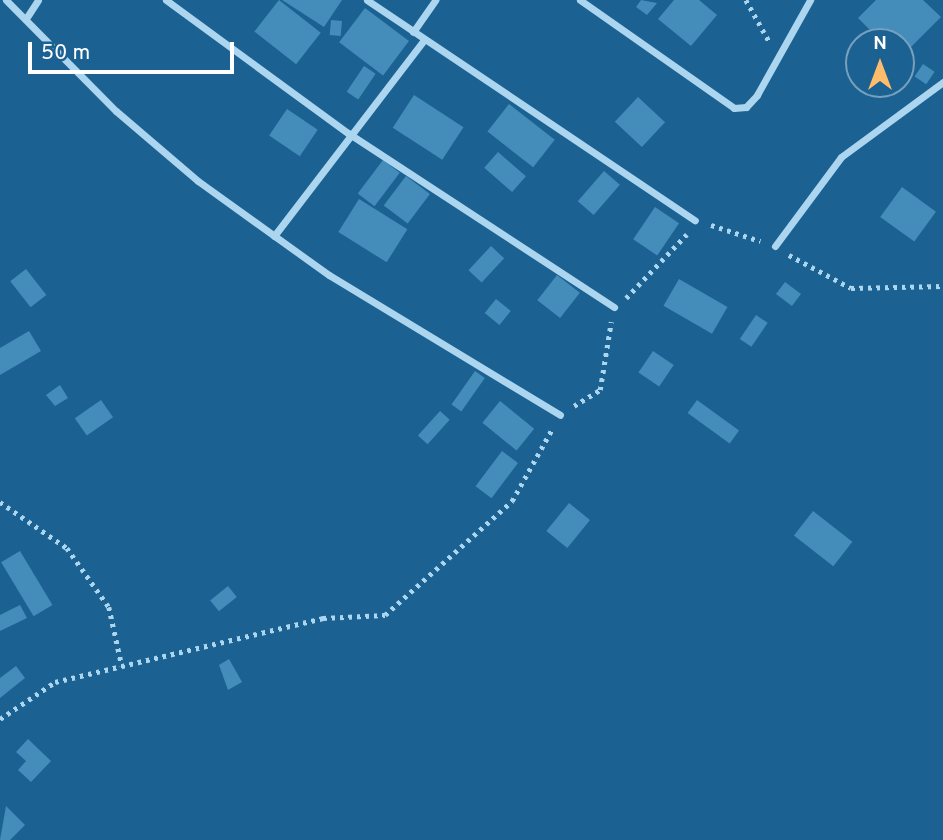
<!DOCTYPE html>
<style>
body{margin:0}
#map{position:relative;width:943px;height:840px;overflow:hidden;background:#1b6293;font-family:Overpass,sans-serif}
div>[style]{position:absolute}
.building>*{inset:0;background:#448cba;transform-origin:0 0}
.path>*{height:4.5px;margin-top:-2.25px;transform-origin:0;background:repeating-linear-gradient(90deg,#acd5ef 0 3.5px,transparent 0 8.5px)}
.minor>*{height:7px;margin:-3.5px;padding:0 3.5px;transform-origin:3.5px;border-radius:3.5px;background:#acd5ef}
span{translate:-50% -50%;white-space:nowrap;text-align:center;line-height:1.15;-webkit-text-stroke:5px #1b6293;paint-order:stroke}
.north{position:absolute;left:845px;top:28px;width:70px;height:70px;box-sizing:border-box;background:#1b6293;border:2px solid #76a1be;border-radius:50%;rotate:0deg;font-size:19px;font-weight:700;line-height:28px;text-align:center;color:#fff}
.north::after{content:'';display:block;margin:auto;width:24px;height:32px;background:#ffbc6a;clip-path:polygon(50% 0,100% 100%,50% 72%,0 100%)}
.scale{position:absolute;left:28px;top:42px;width:206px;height:32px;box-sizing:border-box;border:4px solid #fff;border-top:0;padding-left:9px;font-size:21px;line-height:24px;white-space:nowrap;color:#fff;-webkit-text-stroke:5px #1b6293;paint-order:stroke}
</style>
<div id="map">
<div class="building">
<div style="left:279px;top:0;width:53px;height:40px;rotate:38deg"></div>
<div style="clip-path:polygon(282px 0,342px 0,324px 27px)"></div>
<div style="clip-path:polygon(641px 0,657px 3px,647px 15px,636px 7px)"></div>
<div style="clip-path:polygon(674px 0,699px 0,717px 15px,691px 46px,658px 19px)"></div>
<div style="clip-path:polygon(876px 0,923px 0,941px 17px,901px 57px,901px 42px,882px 42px,858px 18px)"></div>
<div style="left:365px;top:8px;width:55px;height:43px;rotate:37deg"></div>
<div style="left:331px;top:20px;width:11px;height:15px;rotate:5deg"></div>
<div style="left:923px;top:64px;width:14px;height:15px;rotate:34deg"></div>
<div style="left:364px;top:66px;width:14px;height:31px;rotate:34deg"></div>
<div style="left:414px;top:95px;width:59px;height:39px;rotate:33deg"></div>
<div style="left:638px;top:97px;width:37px;height:34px;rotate:43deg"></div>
<div style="left:509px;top:104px;width:58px;height:35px;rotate:38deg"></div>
<div style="left:287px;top:109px;width:37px;height:32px;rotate:34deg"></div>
<div style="left:498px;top:152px;width:37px;height:21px;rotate:41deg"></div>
<div style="left:383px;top:160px;width:21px;height:42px;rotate:37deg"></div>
<div style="left:604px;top:171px;width:21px;height:40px;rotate:41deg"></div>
<div style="left:406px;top:176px;width:30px;height:37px;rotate:37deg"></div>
<div style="left:902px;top:187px;width:42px;height:37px;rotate:36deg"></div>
<div style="left:359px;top:199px;width:57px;height:39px;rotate:32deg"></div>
<div style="left:655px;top:207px;width:29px;height:39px;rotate:34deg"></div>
<div style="left:491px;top:246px;width:18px;height:33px;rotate:43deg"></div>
<div style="left:26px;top:269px;width:33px;height:20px;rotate:52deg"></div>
<div style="left:557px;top:275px;width:29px;height:32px;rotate:38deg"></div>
<div style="left:679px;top:279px;width:56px;height:31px;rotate:30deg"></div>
<div style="left:785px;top:282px;width:20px;height:15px;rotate:37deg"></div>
<div style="left:496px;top:299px;width:19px;height:18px;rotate:39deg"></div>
<div style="left:756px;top:315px;width:14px;height:29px;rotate:34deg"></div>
<div style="clip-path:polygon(29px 331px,41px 351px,0 375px,0 348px)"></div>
<div style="left:653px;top:351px;width:25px;height:26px;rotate:34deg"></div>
<div style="left:475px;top:371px;width:12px;height:41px;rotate:35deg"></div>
<div style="clip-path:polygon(60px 385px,68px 398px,55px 406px,46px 395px)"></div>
<div style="left:101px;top:400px;width:21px;height:32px;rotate:55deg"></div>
<div style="left:697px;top:400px;width:52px;height:16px;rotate:36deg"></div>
<div style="left:500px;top:401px;width:44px;height:28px;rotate:39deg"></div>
<div style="left:440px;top:411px;width:13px;height:33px;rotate:42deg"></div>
<div style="left:502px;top:451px;width:20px;height:44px;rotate:37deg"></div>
<div style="left:569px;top:503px;width:27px;height:36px;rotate:39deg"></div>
<div style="left:813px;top:511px;width:50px;height:31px;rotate:38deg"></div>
<div style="left:20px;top:551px;width:63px;height:22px;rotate:59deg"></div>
<div style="left:228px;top:586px;width:14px;height:23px;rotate:51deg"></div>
<div style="clip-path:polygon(20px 605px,27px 618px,0 631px,0 615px)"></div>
<div style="clip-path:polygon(229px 659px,242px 682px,228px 690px,219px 665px)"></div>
<div style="clip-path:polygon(16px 666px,25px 678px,0 698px,0 678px)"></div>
<div style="clip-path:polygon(28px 739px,51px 761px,31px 782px,18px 770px,26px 761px,16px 752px)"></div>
<div style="clip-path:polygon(6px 806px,25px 825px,10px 840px,0 840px)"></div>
</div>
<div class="path">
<div style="left:746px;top:0;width:47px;rotate:60.7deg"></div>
<div style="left:711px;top:225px;width:52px;rotate:18.1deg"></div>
<div style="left:789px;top:255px;width:70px;rotate:28deg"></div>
<div style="left:851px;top:288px;width:92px;rotate:-1.2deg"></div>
<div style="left:626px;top:298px;width:88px;rotate:-46.4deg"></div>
<div style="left:574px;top:406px;width:31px;rotate:-32deg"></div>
<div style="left:600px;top:390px;width:69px;rotate:-80.8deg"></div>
<div style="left:0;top:502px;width:81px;rotate:34.5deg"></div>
<div style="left:67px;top:548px;width:72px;rotate:54.6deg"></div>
<div style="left:109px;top:607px;width:60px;rotate:77.6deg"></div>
<div style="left:0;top:719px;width:66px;rotate:-33.9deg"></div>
<div style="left:55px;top:682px;width:276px;rotate:-13.4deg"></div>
<div style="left:323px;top:618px;width:62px;rotate:-2.8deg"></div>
<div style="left:385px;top:615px;width:171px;rotate:-41.9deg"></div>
<div style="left:512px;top:501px;width:82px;rotate:-60.9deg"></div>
</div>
<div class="minor">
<div style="left:6px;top:0;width:156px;rotate:45.3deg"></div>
<div style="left:116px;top:111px;width:108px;rotate:40.5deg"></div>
<div style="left:198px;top:181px;width:161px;rotate:35.7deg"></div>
<div style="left:329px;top:275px;width:270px;rotate:31.2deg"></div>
<div style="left:166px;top:0;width:225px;rotate:36.2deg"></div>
<div style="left:348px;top:133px;width:318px;rotate:33.2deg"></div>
<div style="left:367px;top:0;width:395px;rotate:33.9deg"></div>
<div style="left:580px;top:0;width:188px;rotate:35deg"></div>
<div style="left:734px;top:108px;width:12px;rotate:-5deg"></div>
<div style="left:746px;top:107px;width:16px;rotate:-47deg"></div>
<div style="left:757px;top:95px;width:109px;rotate:-60.8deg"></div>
<div style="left:27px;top:17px;width:20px;rotate:-57deg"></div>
<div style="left:413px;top:32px;width:39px;rotate:-55deg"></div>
<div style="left:274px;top:236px;width:247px;rotate:-52.6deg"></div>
<div style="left:775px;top:246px;width:111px;rotate:-53.4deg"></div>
<div style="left:841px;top:157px;width:127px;rotate:-36.3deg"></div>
</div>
<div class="north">N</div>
<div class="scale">50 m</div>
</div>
